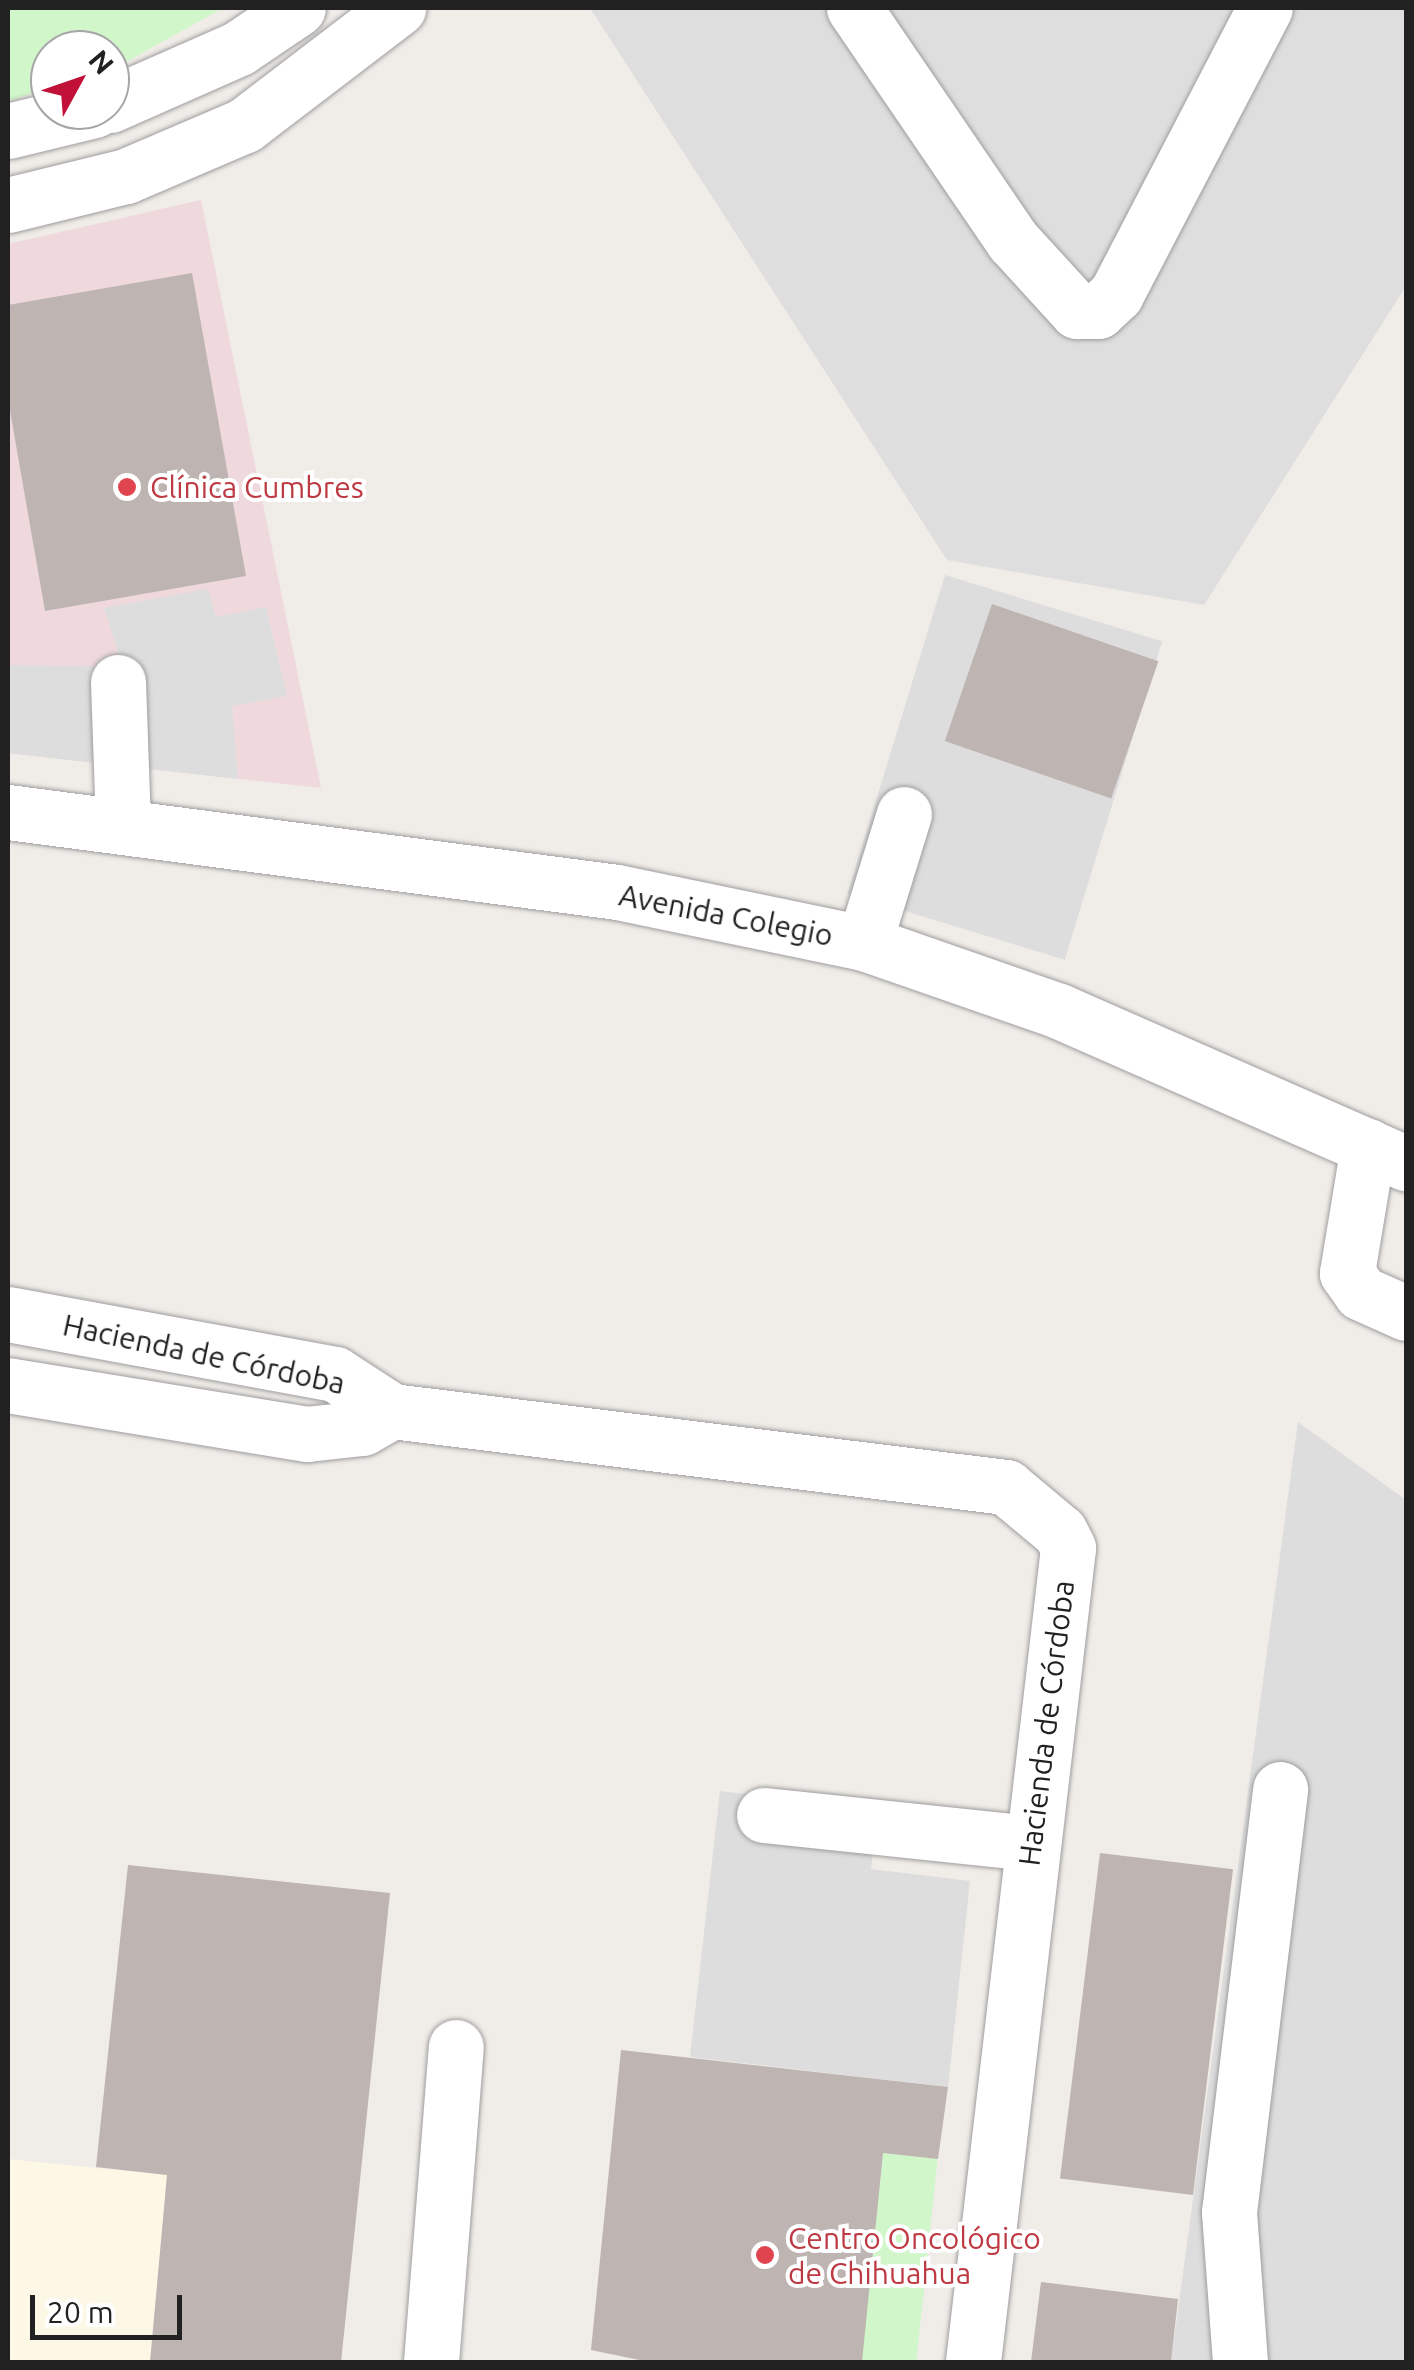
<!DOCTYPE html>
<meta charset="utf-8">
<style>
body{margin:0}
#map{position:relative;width:1414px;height:2370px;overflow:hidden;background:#f0ece8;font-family:Ubuntu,sans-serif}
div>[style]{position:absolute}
.residential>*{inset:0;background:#dfdede}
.commercial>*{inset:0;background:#efd9dd}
.education>*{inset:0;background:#fdf7e5}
.park>*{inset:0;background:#d0f6ca;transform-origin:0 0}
.parking>*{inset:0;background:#ddd;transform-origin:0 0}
.building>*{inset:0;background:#beb4b1;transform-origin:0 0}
.roads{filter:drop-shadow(0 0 2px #9e9e9e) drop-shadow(0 0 2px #9e9e9e)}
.minor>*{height:55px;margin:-27.5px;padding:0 27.5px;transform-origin:27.5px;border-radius:27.5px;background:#fff}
.dots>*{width:28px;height:28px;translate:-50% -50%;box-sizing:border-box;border:5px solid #fff;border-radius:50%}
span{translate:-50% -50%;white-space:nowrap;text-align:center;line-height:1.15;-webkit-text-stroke:8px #fff;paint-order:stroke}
.health-label{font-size:30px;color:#be3a42}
.left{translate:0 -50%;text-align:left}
.street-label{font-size:30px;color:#212121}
.frame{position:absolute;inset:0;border:10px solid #212121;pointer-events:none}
.north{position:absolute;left:30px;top:30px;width:100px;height:100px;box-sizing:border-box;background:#fff;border:2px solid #a6a6a6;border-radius:50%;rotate:50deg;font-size:28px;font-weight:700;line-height:40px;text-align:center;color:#212121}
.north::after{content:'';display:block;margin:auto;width:35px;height:45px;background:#c11139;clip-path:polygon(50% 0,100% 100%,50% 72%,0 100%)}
.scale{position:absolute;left:30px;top:2295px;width:152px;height:45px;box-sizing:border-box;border:5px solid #212121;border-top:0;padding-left:12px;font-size:30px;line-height:35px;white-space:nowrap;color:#212121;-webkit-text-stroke:8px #fff;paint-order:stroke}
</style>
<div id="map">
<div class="residential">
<div style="clip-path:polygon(590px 8px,1406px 8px,1406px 286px,1204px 605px,947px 560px)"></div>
</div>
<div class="commercial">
<div style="clip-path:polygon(201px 200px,321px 788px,8px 753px,8px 244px)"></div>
</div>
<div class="education">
<div style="clip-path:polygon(8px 2159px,167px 2175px,150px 2362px,8px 2362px)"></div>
</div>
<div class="park">
<div style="clip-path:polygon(8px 8px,223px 8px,110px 71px,110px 50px,50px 50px,50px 88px,8px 101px)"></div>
<div style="left:883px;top:2153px;width:55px;height:210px;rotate:6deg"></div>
</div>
<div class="parking">
<div style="left:945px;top:575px;width:227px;height:333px;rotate:17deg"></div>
<div style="clip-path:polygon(208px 589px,216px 617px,266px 607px,287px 696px,232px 706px,238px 779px,8px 753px,8px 665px,123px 667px,104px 608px)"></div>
<div style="clip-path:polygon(1298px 1422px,1406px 1500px,1406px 2362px,1171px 2362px)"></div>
<div style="clip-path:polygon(720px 1791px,878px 1810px,871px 1869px,970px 1881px,948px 2087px,690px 2057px)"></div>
</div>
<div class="building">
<div style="clip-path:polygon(192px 273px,246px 576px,45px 611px,8px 399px,8px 305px)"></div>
<div style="left:992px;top:604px;width:176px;height:145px;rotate:19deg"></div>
<div style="left:1100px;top:1853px;width:134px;height:328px;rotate:7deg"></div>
<div style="clip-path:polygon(128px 1865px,390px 1893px,341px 2362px,150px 2362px,167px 2175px,96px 2167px)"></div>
<div style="clip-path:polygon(621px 2050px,948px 2087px,938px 2159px,883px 2153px,862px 2362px,649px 2362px,591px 2350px)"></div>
<div style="clip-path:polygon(1041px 2282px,1178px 2299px,1171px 2362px,1031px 2362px)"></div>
</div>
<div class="roads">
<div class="minor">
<div style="left:854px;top:8px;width:282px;rotate:55.7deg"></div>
<div style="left:1013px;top:241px;width:95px;rotate:47.6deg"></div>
<div style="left:1077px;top:311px;width:21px"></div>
<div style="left:1098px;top:311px;width:25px;rotate:-43deg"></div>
<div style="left:1116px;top:294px;width:322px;rotate:-62.5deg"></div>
<div style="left:110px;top:105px;width:141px;rotate:-23.8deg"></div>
<div style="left:239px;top:48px;width:71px;rotate:-34.1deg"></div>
<div style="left:8px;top:131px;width:89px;rotate:-13.6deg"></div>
<div style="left:8px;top:205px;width:122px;rotate:-13.8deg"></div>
<div style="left:126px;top:176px;width:129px;rotate:-23.2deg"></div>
<div style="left:245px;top:125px;width:193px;rotate:-37.4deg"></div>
<div style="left:118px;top:682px;width:144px;rotate:88deg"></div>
<div style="left:8px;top:812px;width:614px;rotate:7.48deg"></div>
<div style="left:617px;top:892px;width:252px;rotate:11.7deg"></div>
<div style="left:864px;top:943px;width:207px;rotate:19.2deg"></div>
<div style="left:1059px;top:1011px;width:379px;rotate:23.7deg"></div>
<div style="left:864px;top:943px;width:135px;rotate:-72.8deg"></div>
<div style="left:1368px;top:1146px;width:129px;rotate:99.4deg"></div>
<div style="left:1347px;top:1273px;width:24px;rotate:55deg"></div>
<div style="left:1361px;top:1293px;width:49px;rotate:24deg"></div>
<div style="left:8px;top:1314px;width:332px;rotate:10.4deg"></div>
<div style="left:335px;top:1374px;width:68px;rotate:33deg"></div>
<div style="left:392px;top:1411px;width:34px;rotate:150deg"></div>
<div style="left:362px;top:1428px;width:55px;rotate:173.8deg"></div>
<div style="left:307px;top:1434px;width:303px;rotate:-170.7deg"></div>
<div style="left:392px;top:1411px;width:619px;rotate:7.06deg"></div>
<div style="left:1006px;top:1487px;width:70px;rotate:39.8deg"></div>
<div style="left:1060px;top:1532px;width:18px;rotate:63deg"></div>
<div style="left:1068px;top:1548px;width:820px;rotate:96.66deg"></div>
<div style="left:764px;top:1815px;width:268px;rotate:6deg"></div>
<div style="left:431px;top:2362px;width:316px;rotate:-85.5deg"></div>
<div style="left:1240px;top:2362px;width:150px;rotate:-94.2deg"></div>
<div style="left:1229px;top:2212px;width:426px;rotate:-83.1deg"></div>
</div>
</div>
<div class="dots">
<div style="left:127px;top:487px;background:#e0444e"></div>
<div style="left:765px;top:2255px;background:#e0444e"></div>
</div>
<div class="health-label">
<span class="left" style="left:150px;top:487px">Clínica Cumbres</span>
<span class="left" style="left:788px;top:2255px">Centro Oncológico<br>de Chihuahua</span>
</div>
<div class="street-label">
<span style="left:726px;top:915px;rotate:11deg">Avenida Colegio</span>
<span style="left:204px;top:1354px;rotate:12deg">Hacienda de Córdoba</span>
<span style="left:1046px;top:1723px;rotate:-83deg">Hacienda de Córdoba</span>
</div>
<div class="frame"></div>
<div class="north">N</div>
<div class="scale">20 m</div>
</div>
